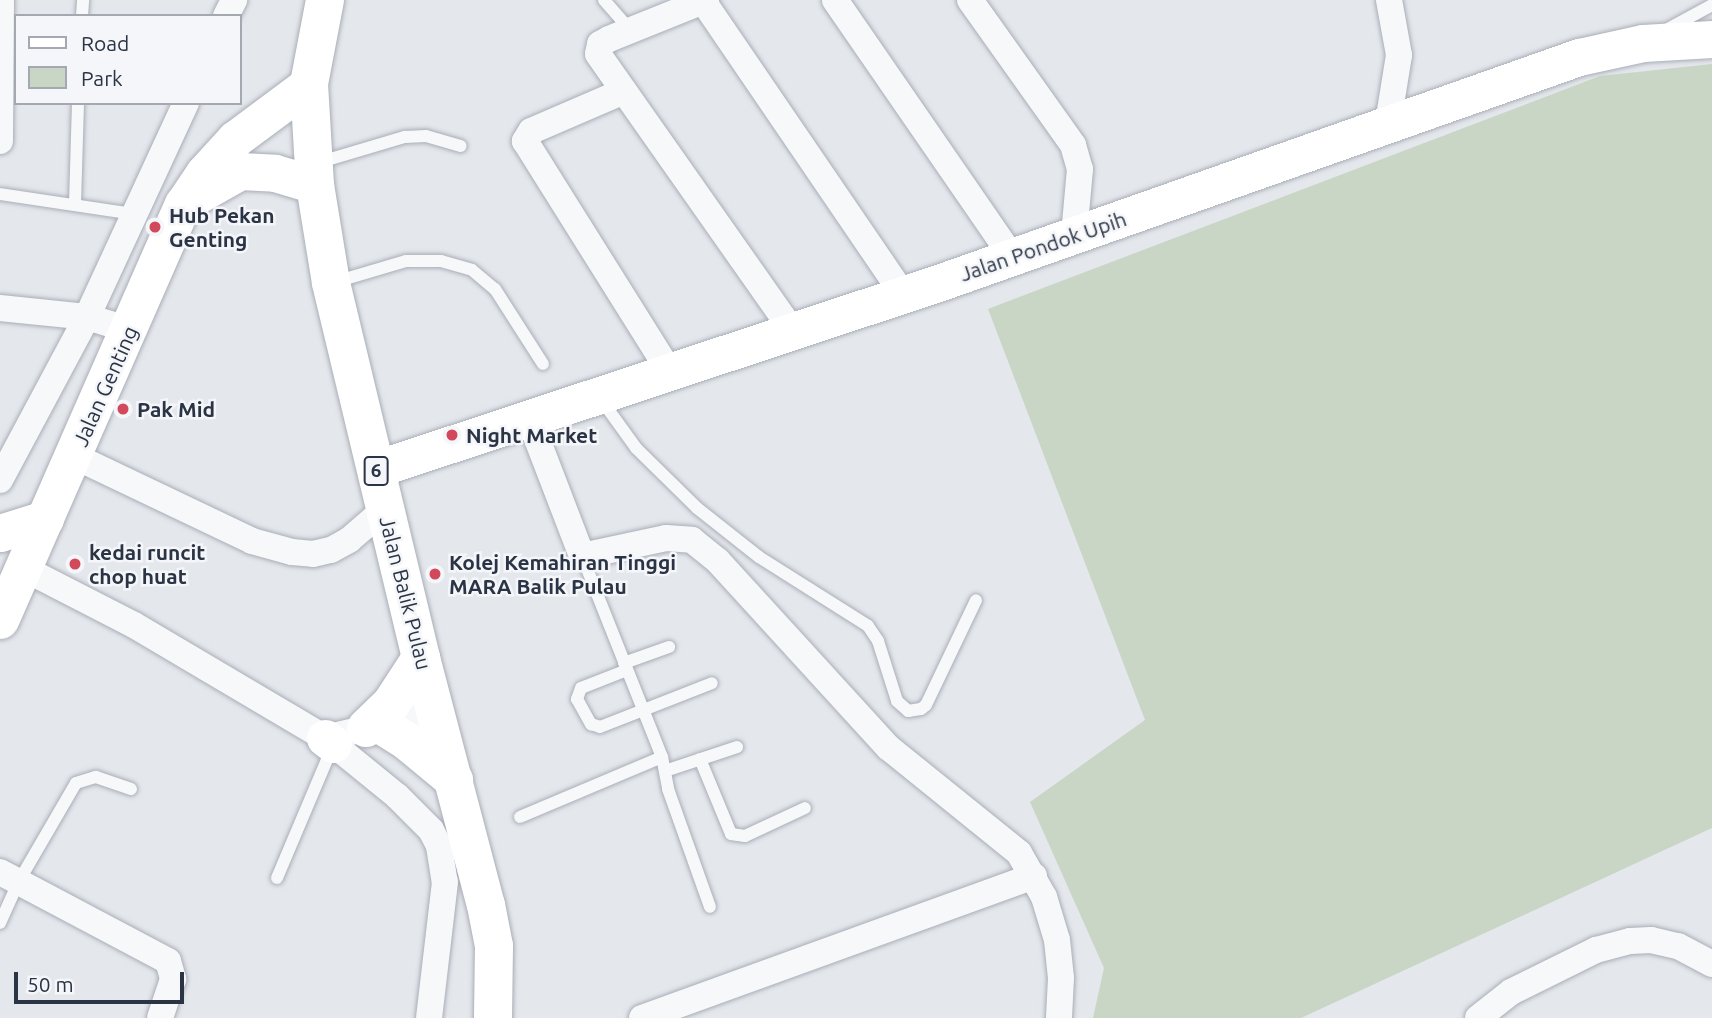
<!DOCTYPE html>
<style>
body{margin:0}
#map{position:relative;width:1712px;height:1018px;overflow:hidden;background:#e4e7ec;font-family:Ubuntu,sans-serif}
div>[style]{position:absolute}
.green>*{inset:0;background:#c9d6c5}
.roads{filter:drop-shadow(0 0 2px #a9aeb7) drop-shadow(0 0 2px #a9aeb7)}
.lane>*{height:12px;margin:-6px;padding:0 6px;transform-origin:6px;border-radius:6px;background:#f7f8fa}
.street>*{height:26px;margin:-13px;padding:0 13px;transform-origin:13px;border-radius:13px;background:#f7f8fa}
.secondary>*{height:37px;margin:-18.5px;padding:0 18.5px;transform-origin:18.5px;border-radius:18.5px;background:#fff}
.primary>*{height:38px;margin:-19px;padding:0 19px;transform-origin:19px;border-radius:19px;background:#fff}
.dots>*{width:19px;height:19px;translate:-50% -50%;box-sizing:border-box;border:4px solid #f4f6f9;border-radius:50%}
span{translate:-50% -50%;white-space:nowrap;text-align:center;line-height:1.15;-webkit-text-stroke:5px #f4f6f9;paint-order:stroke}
.shield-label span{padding:2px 5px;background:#f4f6f9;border:2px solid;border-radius:5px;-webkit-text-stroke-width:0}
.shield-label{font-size:19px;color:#2b3445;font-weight:700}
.poi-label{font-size:21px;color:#2b3445;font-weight:700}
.left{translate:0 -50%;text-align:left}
.street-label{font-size:21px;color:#2b3445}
.legend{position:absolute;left:14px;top:14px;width:228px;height:91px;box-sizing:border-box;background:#f4f6f9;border:2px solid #a4a8b1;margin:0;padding:9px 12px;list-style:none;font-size:21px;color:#2b3445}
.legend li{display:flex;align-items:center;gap:14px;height:35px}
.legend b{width:35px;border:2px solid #a4a8b1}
.scale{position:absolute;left:14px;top:972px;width:170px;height:32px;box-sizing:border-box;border:4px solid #2b3445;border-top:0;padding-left:9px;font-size:21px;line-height:24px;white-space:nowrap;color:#2b3445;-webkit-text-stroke:5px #f4f6f9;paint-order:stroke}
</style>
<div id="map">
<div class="green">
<div style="clip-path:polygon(1712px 64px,1712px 828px,1301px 1018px,1093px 1018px,1104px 968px,1030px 802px,1145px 720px,988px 309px,1600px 76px)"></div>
</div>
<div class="roads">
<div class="lane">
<div style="left:604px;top:0;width:41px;rotate:48.9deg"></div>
<div style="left:82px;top:16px;width:16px;rotate:-86deg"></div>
<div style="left:1668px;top:29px;width:50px;rotate:-28.6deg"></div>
<div style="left:317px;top:163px;width:92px;rotate:-16.5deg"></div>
<div style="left:405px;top:137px;width:21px;rotate:-3deg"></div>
<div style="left:426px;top:136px;width:36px;rotate:16deg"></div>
<div style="left:0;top:194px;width:135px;rotate:8.5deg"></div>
<div style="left:75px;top:204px;width:101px;rotate:-88.3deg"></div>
<div style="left:335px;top:282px;width:74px;rotate:-16.5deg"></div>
<div style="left:406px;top:261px;width:35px"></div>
<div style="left:441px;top:261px;width:32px;rotate:16deg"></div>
<div style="left:472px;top:270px;width:30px;rotate:40deg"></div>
<div style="left:495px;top:289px;width:89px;rotate:57.4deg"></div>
<div style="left:600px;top:398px;width:62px;rotate:54.2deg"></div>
<div style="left:636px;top:448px;width:86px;rotate:44.5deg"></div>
<div style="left:697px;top:508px;width:79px;rotate:38.3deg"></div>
<div style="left:759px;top:557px;width:129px;rotate:32.3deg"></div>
<div style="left:868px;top:626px;width:18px;rotate:56deg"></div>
<div style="left:878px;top:641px;width:63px;rotate:72.4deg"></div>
<div style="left:897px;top:701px;width:15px;rotate:42deg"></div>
<div style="left:908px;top:711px;width:13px;rotate:-9deg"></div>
<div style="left:921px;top:709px;width:6px;rotate:-39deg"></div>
<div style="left:926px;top:705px;width:116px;rotate:-64.5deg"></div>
<div style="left:582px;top:556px;width:216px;rotate:68.3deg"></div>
<div style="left:662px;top:757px;width:33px;rotate:79deg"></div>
<div style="left:668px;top:789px;width:125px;rotate:70.4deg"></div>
<div style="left:624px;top:663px;width:48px;rotate:-19.6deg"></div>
<div style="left:627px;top:670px;width:49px;rotate:158.6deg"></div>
<div style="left:581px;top:688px;width:12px;rotate:110deg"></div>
<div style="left:577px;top:699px;width:29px;rotate:61deg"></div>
<div style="left:591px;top:724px;width:9px;rotate:18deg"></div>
<div style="left:600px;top:727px;width:120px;rotate:-21.4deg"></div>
<div style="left:700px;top:759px;width:81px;rotate:67.5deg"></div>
<div style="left:731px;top:834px;width:14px;rotate:8deg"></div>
<div style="left:745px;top:836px;width:66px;rotate:-25deg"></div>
<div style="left:665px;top:771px;width:76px;rotate:-18.4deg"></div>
<div style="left:520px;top:817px;width:154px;rotate:-22.9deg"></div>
<div style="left:277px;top:878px;width:141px;rotate:-67.1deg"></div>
<div style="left:0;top:923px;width:46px;rotate:-65.7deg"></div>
<div style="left:19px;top:881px;width:113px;rotate:-59.8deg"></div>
<div style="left:76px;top:783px;width:21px;rotate:-17deg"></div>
<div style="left:96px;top:777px;width:37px;rotate:19deg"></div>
</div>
<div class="street">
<div style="left:706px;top:0;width:105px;rotate:158.1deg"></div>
<div style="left:609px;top:39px;width:10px;rotate:151deg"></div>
<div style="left:600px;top:44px;width:10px;rotate:101deg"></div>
<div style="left:598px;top:54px;width:336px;rotate:54.9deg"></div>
<div style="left:835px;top:0;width:312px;rotate:55.4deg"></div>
<div style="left:970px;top:0;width:178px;rotate:54.6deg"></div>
<div style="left:1073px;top:145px;width:25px;rotate:74deg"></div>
<div style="left:1080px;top:169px;width:66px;rotate:95.2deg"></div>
<div style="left:703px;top:1px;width:353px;rotate:55.7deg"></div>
<div style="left:226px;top:16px;width:18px;rotate:-63deg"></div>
<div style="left:624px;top:91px;width:101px;rotate:156.7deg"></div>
<div style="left:531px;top:131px;width:12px;rotate:121deg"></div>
<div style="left:525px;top:141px;width:273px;rotate:57.9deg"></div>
<div style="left:1388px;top:123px;width:69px;rotate:-80.8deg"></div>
<div style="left:1399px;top:55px;width:56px;rotate:-100.3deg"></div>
<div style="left:0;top:141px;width:141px;rotate:-89.6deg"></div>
<div style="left:0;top:308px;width:87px;rotate:5.9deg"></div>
<div style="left:87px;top:317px;width:45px;rotate:16.8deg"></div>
<div style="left:529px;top:418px;width:148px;rotate:69deg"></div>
<div style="left:582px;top:556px;width:86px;rotate:-12.1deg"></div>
<div style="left:666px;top:538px;width:26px;rotate:4deg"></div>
<div style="left:692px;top:540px;width:33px;rotate:39deg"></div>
<div style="left:718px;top:561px;width:253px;rotate:47.6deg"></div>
<div style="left:889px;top:748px;width:167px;rotate:38.9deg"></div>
<div style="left:1019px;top:853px;width:51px;rotate:60.4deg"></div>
<div style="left:1044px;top:897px;width:45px;rotate:73.2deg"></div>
<div style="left:1057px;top:940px;width:38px;rotate:84deg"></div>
<div style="left:1061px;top:978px;width:40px;rotate:92.9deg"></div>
<div style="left:74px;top:456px;width:197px;rotate:25.5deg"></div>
<div style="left:252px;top:541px;width:41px;rotate:15.4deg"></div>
<div style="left:292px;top:552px;width:21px;rotate:5deg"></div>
<div style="left:313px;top:554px;width:18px;rotate:-13deg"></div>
<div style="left:331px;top:550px;width:21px;rotate:-29deg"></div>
<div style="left:349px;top:540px;width:48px;rotate:-40.7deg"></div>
<div style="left:0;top:480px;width:185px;rotate:-61.9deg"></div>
<div style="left:87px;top:317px;width:236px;rotate:-65.2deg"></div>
<div style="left:23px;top:568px;width:125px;rotate:27.2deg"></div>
<div style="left:134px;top:625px;width:222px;rotate:30.6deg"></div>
<div style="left:325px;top:738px;width:114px;rotate:-13.2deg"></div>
<div style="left:333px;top:744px;width:82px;rotate:39.1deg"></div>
<div style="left:397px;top:796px;width:48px;rotate:45deg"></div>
<div style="left:431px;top:830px;width:18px;rotate:63deg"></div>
<div style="left:439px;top:846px;width:36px;rotate:81deg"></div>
<div style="left:445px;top:882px;width:137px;rotate:96.7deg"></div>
<div style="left:0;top:872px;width:190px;rotate:27.9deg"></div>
<div style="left:168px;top:961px;width:19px;rotate:74deg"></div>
<div style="left:173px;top:979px;width:41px;rotate:108.4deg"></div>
<div style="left:642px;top:1018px;width:417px;rotate:-19.9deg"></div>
<div style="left:1478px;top:1018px;width:42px;rotate:-38.2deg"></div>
<div style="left:1511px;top:992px;width:95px;rotate:-26.3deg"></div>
<div style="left:1596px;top:950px;width:35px;rotate:-15deg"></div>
<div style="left:1630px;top:941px;width:21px;rotate:-3deg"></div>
<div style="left:1651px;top:940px;width:28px;rotate:13deg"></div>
<div style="left:1678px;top:946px;width:38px;rotate:28deg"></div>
</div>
<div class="secondary">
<div style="left:196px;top:196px;width:51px;rotate:-29.6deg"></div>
<div style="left:240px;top:171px;width:35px;rotate:3deg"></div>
<div style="left:275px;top:173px;width:42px;rotate:16.7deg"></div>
<div style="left:376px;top:469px;width:595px;rotate:-18.31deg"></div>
<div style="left:941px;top:282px;width:677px;rotate:-19.43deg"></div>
<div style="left:1579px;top:57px;width:66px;rotate:-12.3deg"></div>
<div style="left:1643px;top:43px;width:69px;rotate:-3.3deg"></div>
<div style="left:0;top:533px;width:47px;rotate:-17.3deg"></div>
<div style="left:0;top:620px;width:454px;rotate:-66.3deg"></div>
<div style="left:183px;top:204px;width:37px;rotate:-56deg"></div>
<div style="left:204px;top:173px;width:46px;rotate:-47.6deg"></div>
<div style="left:235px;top:139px;width:92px;rotate:-36.6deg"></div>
<div style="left:325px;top:738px;width:10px;rotate:37deg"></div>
</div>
<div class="primary">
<div style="left:325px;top:0;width:86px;rotate:100.8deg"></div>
<div style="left:309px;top:84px;width:101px;rotate:86.6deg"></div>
<div style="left:315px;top:185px;width:99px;rotate:80.7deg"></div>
<div style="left:331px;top:283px;width:386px;rotate:76.5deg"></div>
<div style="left:421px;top:658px;width:255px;rotate:75.3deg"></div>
<div style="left:486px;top:905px;width:42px;rotate:79deg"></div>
<div style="left:494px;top:946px;width:72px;rotate:90.8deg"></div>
<div style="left:381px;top:725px;width:32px;rotate:32deg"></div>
<div style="left:408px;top:742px;width:60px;rotate:39.6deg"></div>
<div style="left:366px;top:728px;width:35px;rotate:-44deg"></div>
<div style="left:391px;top:704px;width:55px;rotate:-56.9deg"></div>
</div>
</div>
<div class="dots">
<div style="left:155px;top:227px;background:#d1495b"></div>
<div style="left:123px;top:409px;background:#d1495b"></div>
<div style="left:452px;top:435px;background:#d1495b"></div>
<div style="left:75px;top:564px;background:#d1495b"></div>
<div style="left:435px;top:574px;background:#d1495b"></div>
</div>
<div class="shield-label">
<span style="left:376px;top:471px">6</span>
</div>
<div class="poi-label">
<span class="left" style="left:169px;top:227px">Hub Pekan<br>Genting</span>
<span class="left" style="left:137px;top:409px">Pak Mid</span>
<span class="left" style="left:466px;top:435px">Night Market</span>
<span class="left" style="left:89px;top:564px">kedai runcit<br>chop huat</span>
<span class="left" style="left:449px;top:574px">Kolej Kemahiran Tinggi<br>MARA Balik Pulau</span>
</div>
<div class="street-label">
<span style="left:1043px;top:246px;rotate:-19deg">Jalan Pondok Upih</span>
<span style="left:105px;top:386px;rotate:-66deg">Jalan Genting</span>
<span style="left:406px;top:593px;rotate:76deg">Jalan Balik Pulau</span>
</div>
<ul class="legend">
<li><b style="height:9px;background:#fff"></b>Road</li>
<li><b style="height:19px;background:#c9d6c5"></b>Park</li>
</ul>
<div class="scale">50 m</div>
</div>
